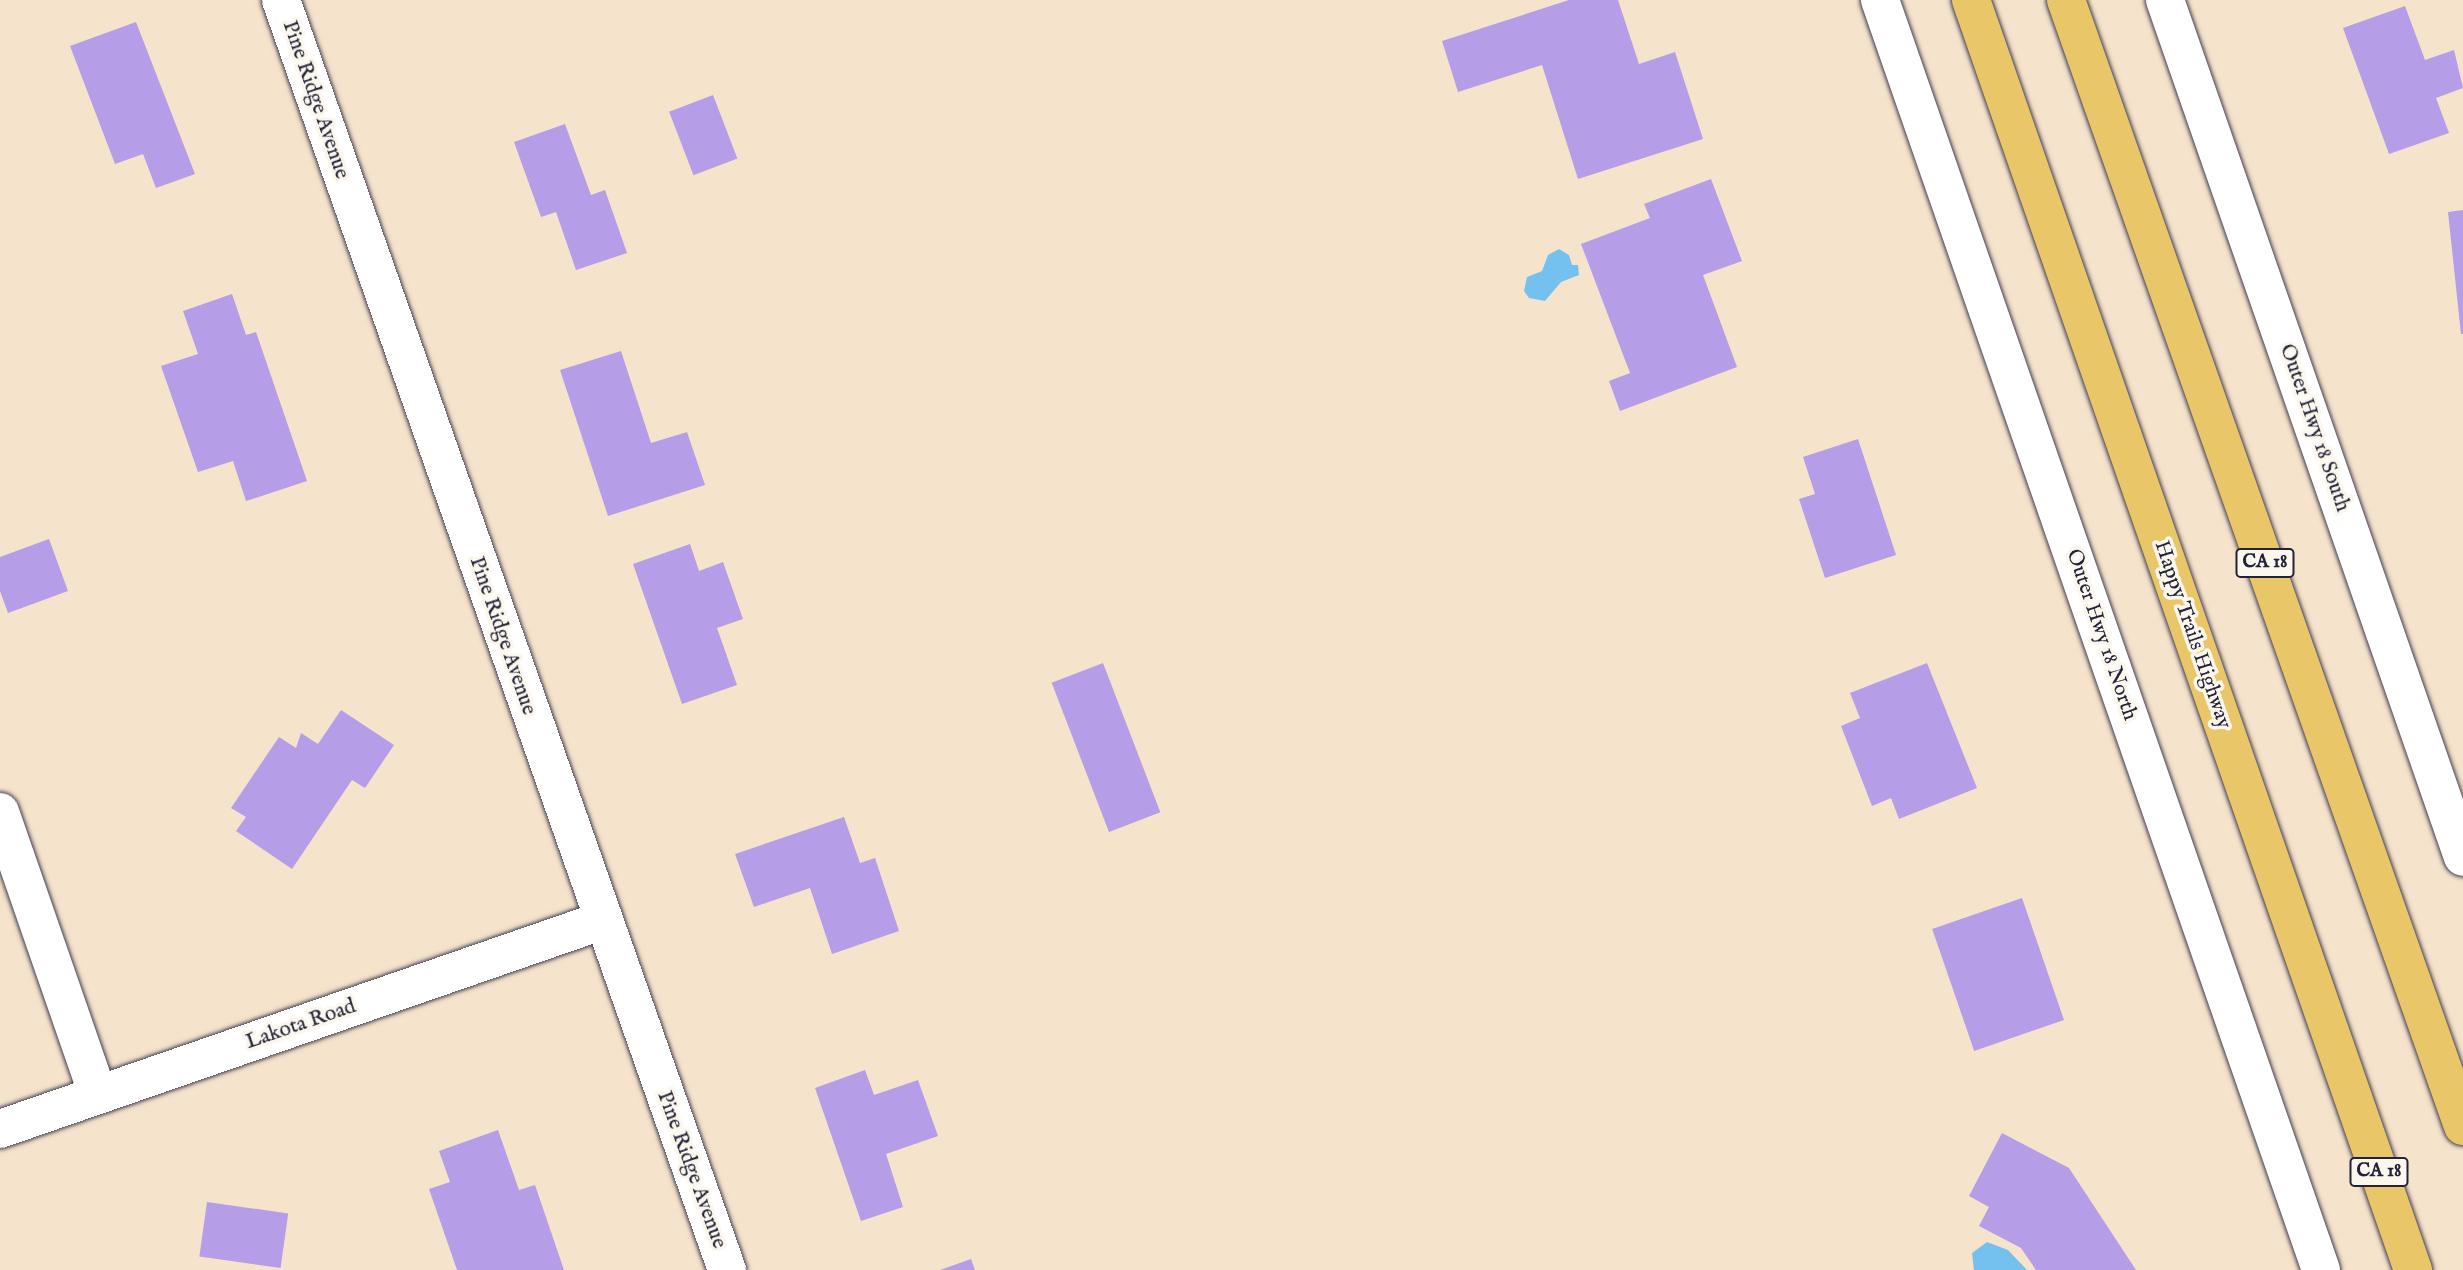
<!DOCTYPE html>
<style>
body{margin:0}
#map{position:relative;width:2463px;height:1270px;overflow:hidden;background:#f6e3cb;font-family:"IM FELL English",serif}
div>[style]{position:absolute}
.water>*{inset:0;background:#74c0ee}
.building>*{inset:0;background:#b59de7;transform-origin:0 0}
.roads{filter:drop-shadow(0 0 2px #423f51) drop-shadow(0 0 2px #423f51)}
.minor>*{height:38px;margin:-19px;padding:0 19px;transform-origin:19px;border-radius:19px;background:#fff}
.major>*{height:38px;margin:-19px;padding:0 19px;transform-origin:19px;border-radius:19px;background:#e9c769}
span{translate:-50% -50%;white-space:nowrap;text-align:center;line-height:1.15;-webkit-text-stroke:7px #fbf7ec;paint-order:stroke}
.shield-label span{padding:2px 5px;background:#fbf7ec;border:2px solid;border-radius:5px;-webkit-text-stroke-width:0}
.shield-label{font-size:19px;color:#22223b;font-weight:700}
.street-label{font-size:21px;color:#22223b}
</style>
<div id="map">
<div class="water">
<div style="clip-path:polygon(1559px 249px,1569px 255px,1572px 265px,1578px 265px,1579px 275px,1561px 282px,1545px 301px,1529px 298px,1524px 291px,1527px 277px,1542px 271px,1548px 255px)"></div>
<div style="clip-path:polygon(1987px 1242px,2008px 1250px,2027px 1270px,1974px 1270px,1972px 1253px)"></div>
</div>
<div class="building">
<div style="clip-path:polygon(1569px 0,1618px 0,1639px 64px,1675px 52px,1703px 139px,1578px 179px,1542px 65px,1458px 92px,1442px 41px)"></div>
<div style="clip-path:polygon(2405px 6px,2425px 60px,2454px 50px,2463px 88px,2436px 98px,2449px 133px,2389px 154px,2343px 28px)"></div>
<div style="clip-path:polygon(136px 22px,195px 174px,156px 188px,143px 154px,115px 164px,70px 46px)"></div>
<div style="left:713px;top:95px;width:68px;height:47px;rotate:69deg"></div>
<div style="clip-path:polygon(565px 124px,591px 195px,605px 190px,627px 253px,576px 270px,556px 212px,541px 217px,514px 142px)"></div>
<div style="clip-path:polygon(1711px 179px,1742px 261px,1703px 275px,1737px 367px,1620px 411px,1609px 381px,1630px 373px,1581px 244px,1650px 218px,1644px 204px)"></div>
<div style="clip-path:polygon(2463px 210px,2463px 334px,2461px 334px,2448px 212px)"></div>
<div style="clip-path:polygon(232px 294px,246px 335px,256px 332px,307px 481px,246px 501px,233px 461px,198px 472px,161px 366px,198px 354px,183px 311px)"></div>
<div style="clip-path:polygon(621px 351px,651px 443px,687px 432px,705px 485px,608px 516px,560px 370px)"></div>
<div style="clip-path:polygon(1858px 439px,1896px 555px,1825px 578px,1799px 499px,1815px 494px,1803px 457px)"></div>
<div style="clip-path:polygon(49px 539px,68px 591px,8px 613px,0 591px,0 557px)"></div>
<div style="clip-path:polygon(690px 544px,699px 571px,723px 562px,743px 619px,717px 628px,737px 685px,682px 704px,633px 564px)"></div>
<div style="left:1103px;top:663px;width:160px;height:55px;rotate:69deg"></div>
<div style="clip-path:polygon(1927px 663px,1977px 788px,1899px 819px,1891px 798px,1872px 806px,1841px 726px,1860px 718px,1850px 693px)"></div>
<div style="clip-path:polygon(341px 710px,394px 745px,365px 788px,352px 780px,292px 869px,236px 831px,246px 817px,231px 808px,279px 737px,296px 748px,301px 733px,318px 744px)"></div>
<div style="clip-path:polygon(844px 817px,860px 863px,875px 858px,899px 931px,832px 954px,810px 888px,754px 907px,735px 854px)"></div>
<div style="left:2022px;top:898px;width:129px;height:95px;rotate:71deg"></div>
<div style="clip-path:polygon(865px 1070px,874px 1095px,918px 1080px,938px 1136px,886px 1154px,903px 1207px,861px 1221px,815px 1088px)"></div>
<div style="clip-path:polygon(498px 1130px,519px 1190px,535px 1185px,564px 1270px,457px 1270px,429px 1189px,450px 1182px,439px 1151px)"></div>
<div style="clip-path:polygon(2002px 1133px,2069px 1168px,2136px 1270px,2036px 1270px,2021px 1248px,1979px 1226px,1989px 1207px,1969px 1196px)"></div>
<div style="left:207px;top:1202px;width:82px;height:55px;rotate:8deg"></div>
<div style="clip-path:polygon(971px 1259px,975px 1270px,940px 1270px)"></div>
</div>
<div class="roads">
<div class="minor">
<div style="left:281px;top:0;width:1346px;rotate:70.65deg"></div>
<div style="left:1880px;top:0;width:1344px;rotate:70.85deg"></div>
<div style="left:2165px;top:0;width:907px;rotate:70.83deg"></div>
<div style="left:0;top:812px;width:299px;rotate:70.9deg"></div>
<div style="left:0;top:1129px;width:636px;rotate:-19.09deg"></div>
</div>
<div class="major">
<div style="left:1971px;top:0;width:1345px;rotate:70.81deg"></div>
<div style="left:2066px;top:0;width:1194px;rotate:70.58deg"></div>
</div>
</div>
<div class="shield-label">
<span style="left:2265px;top:563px">CA 18</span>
<span style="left:2379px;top:1172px">CA 18</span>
</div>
<div class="street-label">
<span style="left:315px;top:100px;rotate:71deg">Pine Ridge Avenue</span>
<span style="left:2314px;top:428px;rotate:71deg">Outer Hwy 18 South</span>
<span style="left:2101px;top:635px;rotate:71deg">Outer Hwy 18 North</span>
<span style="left:2192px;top:635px;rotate:71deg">Happy Trails Highway</span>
<span style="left:502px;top:636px;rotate:71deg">Pine Ridge Avenue</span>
<span style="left:301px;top:1025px;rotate:-19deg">Lakota Road</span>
<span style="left:691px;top:1170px;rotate:70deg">Pine Ridge Avenue</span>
</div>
</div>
